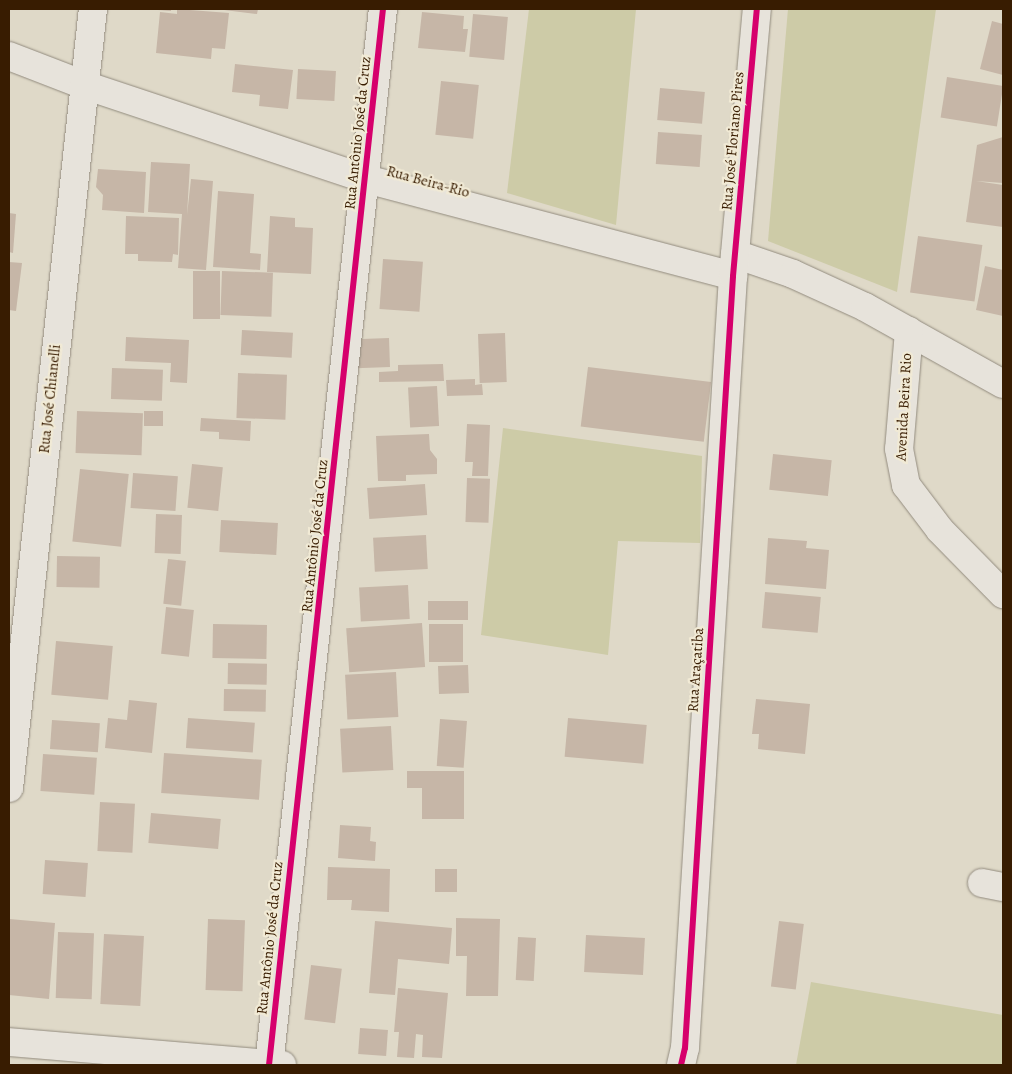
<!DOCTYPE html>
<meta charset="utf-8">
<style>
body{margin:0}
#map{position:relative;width:1012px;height:1074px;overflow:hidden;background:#dfd9c8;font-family:Alegreya,serif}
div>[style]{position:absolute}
.green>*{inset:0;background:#cdcba7}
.building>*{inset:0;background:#c6b6a7;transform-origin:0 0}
.roads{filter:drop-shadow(0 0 1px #928b7e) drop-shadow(0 0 1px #928b7e)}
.minor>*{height:28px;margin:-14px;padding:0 14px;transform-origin:14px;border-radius:14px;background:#e7e3db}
.cycleway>*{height:6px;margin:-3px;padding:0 3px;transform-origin:3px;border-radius:3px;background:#d6006c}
span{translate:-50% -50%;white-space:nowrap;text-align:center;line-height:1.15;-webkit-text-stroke:4.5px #f1ead5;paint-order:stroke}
.street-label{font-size:15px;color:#381c01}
.frame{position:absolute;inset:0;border:10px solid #381c01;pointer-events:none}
</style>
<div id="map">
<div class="green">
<div style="clip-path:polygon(529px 9px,636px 9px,616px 225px,507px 193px)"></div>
<div style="clip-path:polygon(788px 9px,936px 9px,897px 292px,768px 241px)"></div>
<div style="clip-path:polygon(503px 428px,702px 456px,700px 543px,618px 541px,608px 655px,481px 635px)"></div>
<div style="clip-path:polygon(811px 982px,1003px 1015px,1003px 1065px,796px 1065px)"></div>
</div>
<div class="building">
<div style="clip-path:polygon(158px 9px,171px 9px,171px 11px,158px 10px)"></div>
<div style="clip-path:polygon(177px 9px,229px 13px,225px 49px,212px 48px,211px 59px,156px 53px,160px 12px,177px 14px)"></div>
<div style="clip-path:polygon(216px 9px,258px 9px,257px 14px)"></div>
<div style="clip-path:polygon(422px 12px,464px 16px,463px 29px,468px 29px,465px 52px,418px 48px)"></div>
<div style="left:473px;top:14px;width:35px;height:43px;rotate:5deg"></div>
<div style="clip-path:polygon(992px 21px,1003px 24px,1003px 75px,980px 69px)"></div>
<div style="clip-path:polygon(235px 64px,293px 70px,288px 109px,259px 106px,260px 95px,232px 92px)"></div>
<div style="left:298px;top:69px;width:38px;height:30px;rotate:3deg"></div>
<div style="left:947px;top:77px;width:57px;height:41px;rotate:9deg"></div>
<div style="left:441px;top:81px;width:38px;height:54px;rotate:6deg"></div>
<div style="left:660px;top:88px;width:45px;height:32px;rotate:5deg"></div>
<div style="left:658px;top:132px;width:44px;height:32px;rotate:4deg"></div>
<div style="clip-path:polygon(1003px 137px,1003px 183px,976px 181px,1003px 185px,1003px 227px,966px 222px,977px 145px)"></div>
<div style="clip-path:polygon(151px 162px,190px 164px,187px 215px,191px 179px,213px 181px,206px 270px,178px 268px,182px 214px,148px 212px)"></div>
<div style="clip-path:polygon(98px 169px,146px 172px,144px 213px,102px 210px,103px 195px,96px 187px)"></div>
<div style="clip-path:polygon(218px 191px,254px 194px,250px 253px,261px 254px,260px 270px,213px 267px)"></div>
<div style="clip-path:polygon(9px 213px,16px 214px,13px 253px,9px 252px)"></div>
<div style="clip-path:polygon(126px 216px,179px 218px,178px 255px,173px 254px,172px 262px,138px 261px,138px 254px,125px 254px)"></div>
<div style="clip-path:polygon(270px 216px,295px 218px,295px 227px,313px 228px,311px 274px,267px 272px)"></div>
<div style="left:918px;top:236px;width:65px;height:57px;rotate:8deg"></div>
<div style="left:383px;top:259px;width:40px;height:50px;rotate:4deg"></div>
<div style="clip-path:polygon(9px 262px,22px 263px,16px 311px,9px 310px)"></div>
<div style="clip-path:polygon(985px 266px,1003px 270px,1003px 316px,976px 310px)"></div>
<div style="left:193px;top:271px;width:27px;height:48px"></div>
<div style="left:222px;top:271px;width:51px;height:44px;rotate:2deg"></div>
<div style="left:242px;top:330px;width:51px;height:25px;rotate:3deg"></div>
<div style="left:505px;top:333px;width:49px;height:27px;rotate:88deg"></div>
<div style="clip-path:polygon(126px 337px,189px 340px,187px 383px,170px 382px,171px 363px,125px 361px)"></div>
<div style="left:389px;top:338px;width:29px;height:34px;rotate:88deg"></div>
<div style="clip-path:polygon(443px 364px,444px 381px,379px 382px,379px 372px,398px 371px,398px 365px)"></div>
<div style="left:588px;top:367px;width:124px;height:60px;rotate:7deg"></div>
<div style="left:112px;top:368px;width:51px;height:31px;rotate:2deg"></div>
<div style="left:238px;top:373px;width:49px;height:45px;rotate:2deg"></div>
<div style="clip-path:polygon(475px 379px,475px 385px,482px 384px,483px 395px,447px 396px,446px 380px)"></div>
<div style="left:437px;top:386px;width:40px;height:29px;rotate:87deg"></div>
<div style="left:77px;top:411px;width:66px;height:42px;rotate:2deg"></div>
<div style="left:144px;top:411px;width:19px;height:15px"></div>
<div style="clip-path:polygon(201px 418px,251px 421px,250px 441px,219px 439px,219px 432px,200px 431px)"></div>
<div style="clip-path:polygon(467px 424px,490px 425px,488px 476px,472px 476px,473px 462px,465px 462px)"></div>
<div style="clip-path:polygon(429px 434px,430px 450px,437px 459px,437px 474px,406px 475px,406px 481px,378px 481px,376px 436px)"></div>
<div style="left:773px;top:454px;width:59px;height:36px;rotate:6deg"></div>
<div style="left:192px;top:464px;width:31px;height:44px;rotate:6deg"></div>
<div style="left:80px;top:469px;width:49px;height:73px;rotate:6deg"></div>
<div style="left:133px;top:473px;width:45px;height:35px;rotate:4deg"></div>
<div style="left:467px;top:478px;width:23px;height:44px;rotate:2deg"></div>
<div style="left:425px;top:484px;width:31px;height:58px;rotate:86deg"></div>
<div style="left:156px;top:514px;width:26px;height:39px;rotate:2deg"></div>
<div style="left:221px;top:520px;width:57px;height:32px;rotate:3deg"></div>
<div style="left:426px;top:535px;width:34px;height:53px;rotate:87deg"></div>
<div style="clip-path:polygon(768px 538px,807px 541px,806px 548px,829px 550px,826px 589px,765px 584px)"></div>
<div style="left:57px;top:556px;width:43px;height:31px;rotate:1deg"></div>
<div style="left:168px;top:559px;width:18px;height:45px;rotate:6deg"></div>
<div style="left:408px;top:585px;width:34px;height:49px;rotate:87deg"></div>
<div style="left:765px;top:592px;width:56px;height:36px;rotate:5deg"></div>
<div style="left:428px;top:601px;width:40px;height:19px"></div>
<div style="left:166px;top:607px;width:28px;height:47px;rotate:6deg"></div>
<div style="left:422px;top:623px;width:44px;height:76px;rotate:86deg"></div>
<div style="left:213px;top:624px;width:54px;height:34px;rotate:1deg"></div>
<div style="left:429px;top:624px;width:34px;height:38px"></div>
<div style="left:56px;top:641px;width:57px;height:54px;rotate:5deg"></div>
<div style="left:228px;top:663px;width:39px;height:21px;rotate:1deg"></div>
<div style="left:468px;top:665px;width:28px;height:30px;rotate:88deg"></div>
<div style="left:396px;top:672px;width:45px;height:51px;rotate:87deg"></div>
<div style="left:224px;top:689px;width:42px;height:22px;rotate:1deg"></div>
<div style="clip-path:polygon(756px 699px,810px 704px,805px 754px,758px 749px,759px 734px,752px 734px)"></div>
<div style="clip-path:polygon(129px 700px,157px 703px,152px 753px,105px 748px,108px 718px,127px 720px)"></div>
<div style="left:188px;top:718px;width:67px;height:30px;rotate:4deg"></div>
<div style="left:568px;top:718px;width:79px;height:39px;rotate:5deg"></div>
<div style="left:440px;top:719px;width:27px;height:47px;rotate:4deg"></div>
<div style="left:52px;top:720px;width:48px;height:29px;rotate:4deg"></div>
<div style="left:391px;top:726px;width:44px;height:51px;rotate:87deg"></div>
<div style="left:164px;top:753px;width:98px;height:40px;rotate:4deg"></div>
<div style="left:43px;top:754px;width:54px;height:37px;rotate:4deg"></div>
<div style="clip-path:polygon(407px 771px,464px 771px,464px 819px,422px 819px,422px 788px,407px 788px)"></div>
<div style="left:100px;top:802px;width:35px;height:49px;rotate:3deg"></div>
<div style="left:151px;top:813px;width:70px;height:30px;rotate:5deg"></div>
<div style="clip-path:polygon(340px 825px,371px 827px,370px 841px,376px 842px,375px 861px,338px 858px)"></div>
<div style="left:45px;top:860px;width:43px;height:34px;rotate:4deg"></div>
<div style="clip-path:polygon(328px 867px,390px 869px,389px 912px,351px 910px,352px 900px,327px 900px)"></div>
<div style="left:435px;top:869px;width:22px;height:23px"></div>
<div style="clip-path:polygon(456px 918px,500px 919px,498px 996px,466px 996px,467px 956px,456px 956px)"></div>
<div style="clip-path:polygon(9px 919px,55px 923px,49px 999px,9px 995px)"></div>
<div style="left:208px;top:919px;width:37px;height:71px;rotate:2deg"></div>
<div style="clip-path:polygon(375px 921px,452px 928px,449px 964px,398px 959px,395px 995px,369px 993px)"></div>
<div style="left:779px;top:921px;width:25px;height:66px;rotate:7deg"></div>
<div style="left:58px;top:932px;width:36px;height:66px;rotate:2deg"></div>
<div style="left:104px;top:934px;width:40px;height:70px;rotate:3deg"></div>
<div style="left:586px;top:935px;width:59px;height:37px;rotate:3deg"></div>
<div style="left:518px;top:937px;width:18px;height:43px;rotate:3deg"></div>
<div style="left:311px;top:965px;width:31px;height:55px;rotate:7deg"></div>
<div style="clip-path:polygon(398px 988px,448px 993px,442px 1058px,422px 1057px,423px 1035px,416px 1034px,414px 1058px,397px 1057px,399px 1032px,394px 1032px)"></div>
<div style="left:360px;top:1028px;width:28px;height:26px;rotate:4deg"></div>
</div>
<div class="roads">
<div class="minor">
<div style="left:9px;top:56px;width:80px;rotate:21.1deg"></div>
<div style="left:84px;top:85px;width:297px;rotate:18.4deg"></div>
<div style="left:366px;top:179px;width:380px;rotate:14.8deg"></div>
<div style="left:735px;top:254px;width:61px;rotate:19deg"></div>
<div style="left:793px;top:274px;width:79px;rotate:24.6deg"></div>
<div style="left:865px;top:307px;width:158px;rotate:29.2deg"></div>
<div style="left:909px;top:331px;width:118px;rotate:94.8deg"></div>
<div style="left:899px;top:449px;width:37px;rotate:79deg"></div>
<div style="left:906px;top:485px;width:56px;rotate:52.9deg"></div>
<div style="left:940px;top:530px;width:90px;rotate:45.5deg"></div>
<div style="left:9px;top:788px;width:784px;rotate:-83.85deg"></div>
<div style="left:982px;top:883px;width:21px;rotate:11deg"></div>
<div style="left:9px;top:1042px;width:274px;rotate:4.8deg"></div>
<div style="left:269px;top:1065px;width:1062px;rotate:-83.84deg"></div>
<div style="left:681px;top:1065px;width:17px;rotate:-77deg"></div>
<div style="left:685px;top:1048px;width:773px;rotate:-86.44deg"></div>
<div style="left:733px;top:276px;width:268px;rotate:-84.9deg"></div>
</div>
</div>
<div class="cycleway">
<div style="left:269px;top:1065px;width:1062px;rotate:-83.84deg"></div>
<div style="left:681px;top:1065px;width:17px;rotate:-77deg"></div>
<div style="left:685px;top:1048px;width:773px;rotate:-86.44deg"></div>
<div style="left:733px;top:276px;width:268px;rotate:-84.9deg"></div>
</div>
<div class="street-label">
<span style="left:358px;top:133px;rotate:-84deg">Rua Antônio José da Cruz</span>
<span style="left:733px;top:141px;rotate:-85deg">Rua José Floriano Pires</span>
<span style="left:428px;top:182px;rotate:15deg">Rua Beira-Rio</span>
<span style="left:50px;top:399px;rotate:-84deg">Rua José Chianelli</span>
<span style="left:904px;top:407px;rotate:-87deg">Avenida Beira Rio</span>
<span style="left:315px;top:536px;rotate:-84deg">Rua Antônio José da Cruz</span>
<span style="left:696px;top:670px;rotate:-86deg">Rua Araçatiba</span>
<span style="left:270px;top:938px;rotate:-84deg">Rua Antônio José da Cruz</span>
</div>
<div class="frame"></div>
</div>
